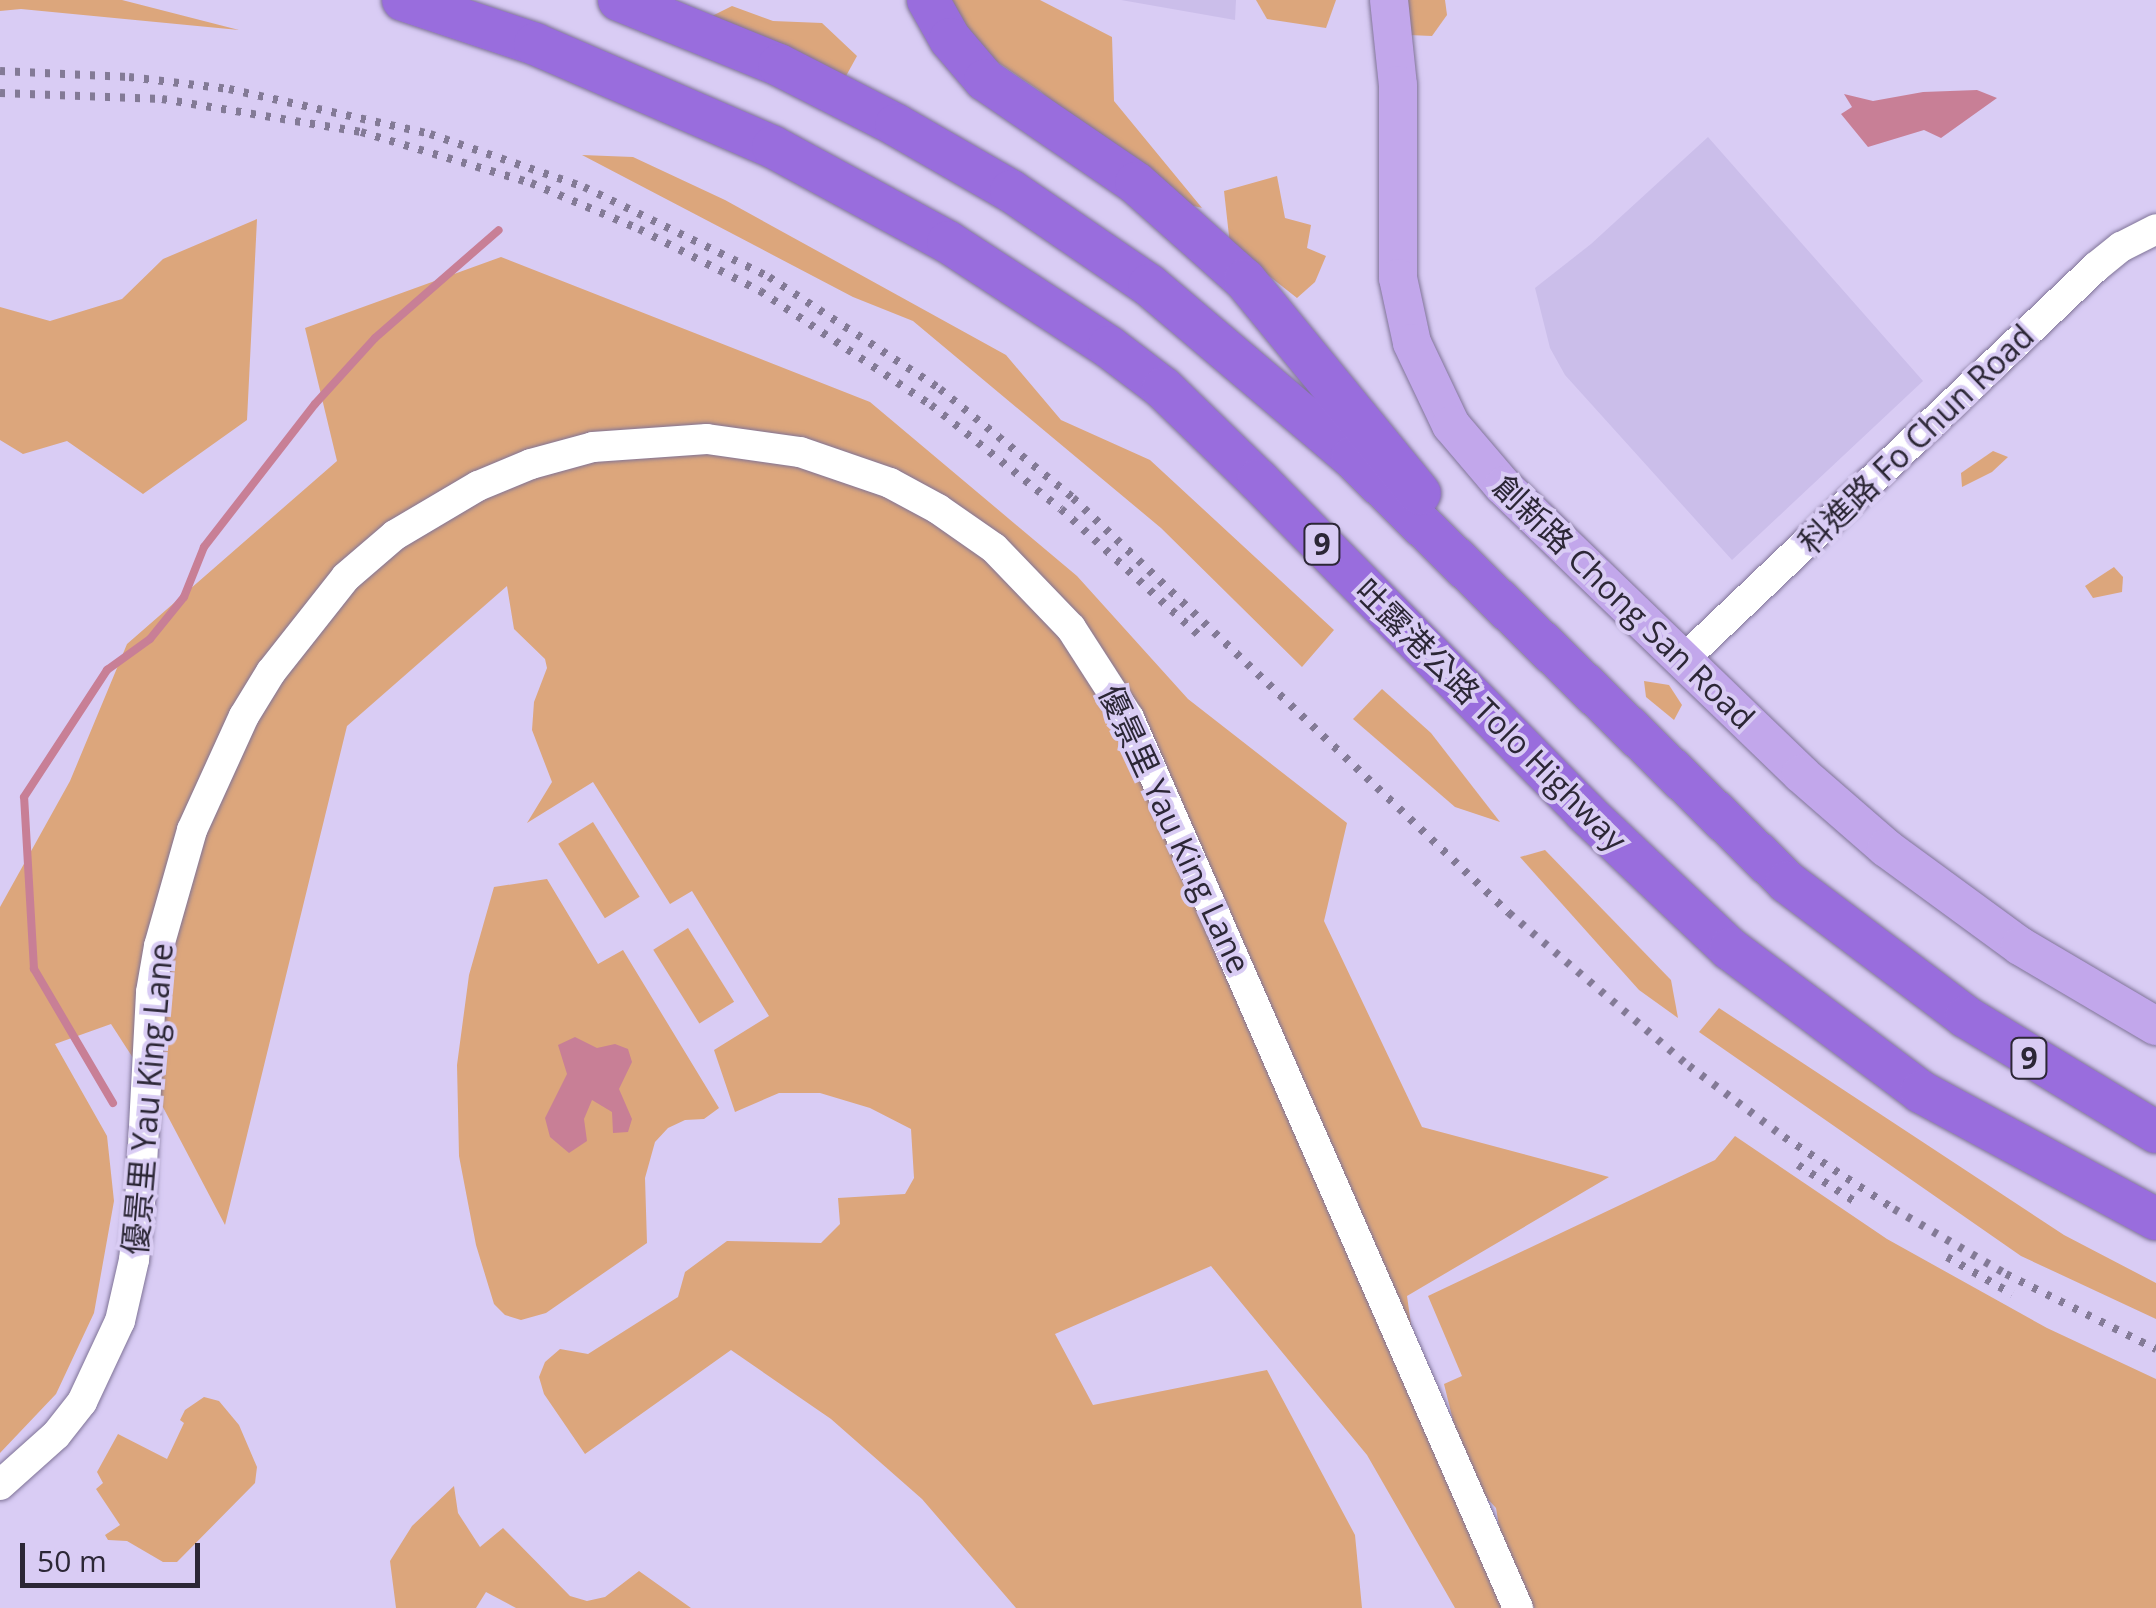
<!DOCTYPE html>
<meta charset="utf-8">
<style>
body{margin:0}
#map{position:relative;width:2156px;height:1608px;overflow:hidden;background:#d9ccf4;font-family:"Open Sans","Noto Sans TC",sans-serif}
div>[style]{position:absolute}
.built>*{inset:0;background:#cbbeea}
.green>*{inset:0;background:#dca67c;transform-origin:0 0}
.water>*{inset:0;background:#c87f96}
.stream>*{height:8px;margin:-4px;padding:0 4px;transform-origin:4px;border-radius:4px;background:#c87f96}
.roads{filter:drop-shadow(0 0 2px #7f7397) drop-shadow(0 0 2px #7f7397)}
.minor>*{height:30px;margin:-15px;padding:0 15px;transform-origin:15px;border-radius:15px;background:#fff}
.major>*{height:38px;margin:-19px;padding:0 19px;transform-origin:19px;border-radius:19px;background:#c2a7eb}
.highway>*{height:42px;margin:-21px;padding:0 21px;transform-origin:21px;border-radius:21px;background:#996ddd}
.rail>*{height:8px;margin-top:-4px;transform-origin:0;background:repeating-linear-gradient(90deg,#837a96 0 5px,transparent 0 15px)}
span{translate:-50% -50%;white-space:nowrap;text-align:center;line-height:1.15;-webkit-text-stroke:8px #d9ccf4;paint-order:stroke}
.shield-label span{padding:2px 8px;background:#d9ccf4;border:2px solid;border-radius:8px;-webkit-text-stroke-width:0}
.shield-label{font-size:30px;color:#2c2736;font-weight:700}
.street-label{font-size:32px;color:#2c2736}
.scale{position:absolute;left:20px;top:1543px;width:180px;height:45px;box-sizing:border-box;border:5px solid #2c2736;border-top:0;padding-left:12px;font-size:30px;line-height:35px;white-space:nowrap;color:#2c2736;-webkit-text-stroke:8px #d9ccf4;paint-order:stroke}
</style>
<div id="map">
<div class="built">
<div style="clip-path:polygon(1121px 0,1236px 0,1235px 20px)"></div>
<div style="clip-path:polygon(1708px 137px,1923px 381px,1732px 560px,1565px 375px,1550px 348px,1535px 288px,1591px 244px)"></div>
</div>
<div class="green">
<div style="clip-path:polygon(0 0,122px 0,239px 30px,21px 9px,0 11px)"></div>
<div style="clip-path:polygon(951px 0,1040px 0,1112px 37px,1114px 101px,1202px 208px,1170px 200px,1040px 91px,968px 42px)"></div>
<div style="clip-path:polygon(1256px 0,1336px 0,1326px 28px,1267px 19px)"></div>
<div style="clip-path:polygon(1374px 0,1445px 0,1447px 15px,1432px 36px,1385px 34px)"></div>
<div style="clip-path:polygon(732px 6px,773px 21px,822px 23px,857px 56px,846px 76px,712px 16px)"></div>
<div style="clip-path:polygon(582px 155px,633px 157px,725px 200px,1006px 355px,1061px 420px,1150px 460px,1334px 630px,1302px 667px,1161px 528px,913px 321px,853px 297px)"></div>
<div style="clip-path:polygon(1277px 176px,1285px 218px,1311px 225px,1307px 248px,1326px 256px,1315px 282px,1297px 298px,1230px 245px,1224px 191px)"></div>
<div style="clip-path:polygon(257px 219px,247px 420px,143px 494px,67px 441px,23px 454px,0 440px,0 307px,50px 321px,122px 299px,163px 259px)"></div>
<div style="clip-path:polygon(501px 257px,870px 402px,1077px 576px,1188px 699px,1347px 823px,1324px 921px,1422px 1127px,1609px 1177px,1407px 1296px,1425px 1423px,1505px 1608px,1455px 1608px,1367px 1455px,1211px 1266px,1055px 1334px,1093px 1405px,1267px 1370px,1355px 1535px,1362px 1608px,1016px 1608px,922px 1499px,831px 1419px,731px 1350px,585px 1454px,544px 1394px,539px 1377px,545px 1362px,560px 1349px,588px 1354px,678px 1297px,685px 1272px,727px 1241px,821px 1243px,840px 1224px,838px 1198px,905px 1194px,914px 1178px,911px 1129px,870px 1108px,820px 1093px,779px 1093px,735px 1112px,714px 1050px,769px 1016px,692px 891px,670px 904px,593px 782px,527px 823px,552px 782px,532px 730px,534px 702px,547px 668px,545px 659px,514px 629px,507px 586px,347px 726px,225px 1225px,155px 1092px,111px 1024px,55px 1044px,107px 1136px,114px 1201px,94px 1313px,56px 1394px,0 1453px,0 907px,70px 781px,127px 644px,337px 461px,305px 328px)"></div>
<div style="clip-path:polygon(1993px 451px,2008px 457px,1992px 472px,1962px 487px,1961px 473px)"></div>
<div style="clip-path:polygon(2114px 567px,2123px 577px,2122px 592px,2093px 598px,2085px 586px)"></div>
<div style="clip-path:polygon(1644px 681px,1669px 685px,1682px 705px,1674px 720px,1646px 697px)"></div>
<div style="clip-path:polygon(1382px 689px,1431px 733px,1500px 822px,1455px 807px,1353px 719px)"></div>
<div style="left:593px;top:822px;width:88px;height:41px;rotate:58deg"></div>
<div style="clip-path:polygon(1545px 850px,1671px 980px,1678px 1018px,1639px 990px,1520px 857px)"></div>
<div style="clip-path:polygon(547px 879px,598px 964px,623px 950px,719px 1108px,704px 1119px,685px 1120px,668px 1128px,655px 1142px,645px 1178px,647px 1243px,546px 1313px,521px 1320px,505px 1315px,494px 1304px,476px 1245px,459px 1156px,457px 1065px,469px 975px,494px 887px)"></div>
<div style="left:688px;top:928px;width:87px;height:41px;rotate:58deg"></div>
<div style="clip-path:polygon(1719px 1008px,2064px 1235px,2156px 1283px,2156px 1319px,2021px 1256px,1699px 1032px)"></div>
<div style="clip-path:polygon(1735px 1136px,1887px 1239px,2047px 1328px,2156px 1379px,2156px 1608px,1534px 1608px,1503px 1551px,1496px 1508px,1467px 1477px,1444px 1384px,1462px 1376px,1428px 1296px,1715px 1160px)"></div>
<div style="clip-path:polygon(204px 1397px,219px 1401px,239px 1425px,257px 1467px,255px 1483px,177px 1562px,163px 1562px,127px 1541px,108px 1540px,105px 1535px,120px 1525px,96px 1489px,103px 1483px,97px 1472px,118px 1434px,167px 1459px,184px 1423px,180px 1420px,185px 1410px)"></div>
<div style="clip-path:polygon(454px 1486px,458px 1513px,480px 1547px,503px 1528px,570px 1596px,587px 1601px,605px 1597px,639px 1571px,691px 1608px,516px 1608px,486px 1592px,476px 1608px,396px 1608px,390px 1561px,412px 1526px)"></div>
</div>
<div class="water">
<div style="clip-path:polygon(1977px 90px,1997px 98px,1941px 138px,1924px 130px,1868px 147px,1841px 114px,1852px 107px,1844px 94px,1873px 101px,1923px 92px)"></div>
<div style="clip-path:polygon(575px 1037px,597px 1048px,615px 1044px,628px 1049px,632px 1062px,619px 1089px,632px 1119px,628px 1132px,613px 1133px,612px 1112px,592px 1100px,584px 1119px,587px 1141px,569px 1153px,550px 1137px,545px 1118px,567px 1074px,558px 1045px)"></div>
</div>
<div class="stream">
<div style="left:113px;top:1103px;width:156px;rotate:-120.5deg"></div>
<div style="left:34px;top:969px;width:172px;rotate:-93.3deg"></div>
<div style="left:24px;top:797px;width:152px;rotate:-56.8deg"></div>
<div style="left:107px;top:670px;width:53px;rotate:-35.8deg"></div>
<div style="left:150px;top:639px;width:54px;rotate:-51deg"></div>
<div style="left:184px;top:597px;width:54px;rotate:-68.2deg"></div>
<div style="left:204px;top:547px;width:181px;rotate:-52.2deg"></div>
<div style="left:315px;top:404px;width:89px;rotate:-47.7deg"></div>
<div style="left:375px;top:338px;width:164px;rotate:-41.1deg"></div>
</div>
<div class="roads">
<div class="minor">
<div style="left:1683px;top:660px;width:570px;rotate:-43.58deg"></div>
<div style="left:2096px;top:267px;width:32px;rotate:-39deg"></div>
<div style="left:2121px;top:247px;width:39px;rotate:-27deg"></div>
<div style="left:0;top:1485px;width:75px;rotate:-41.8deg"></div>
<div style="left:56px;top:1435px;width:42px;rotate:-51.8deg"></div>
<div style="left:82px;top:1402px;width:89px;rotate:-64.9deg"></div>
<div style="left:120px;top:1321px;width:63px;rotate:-77.1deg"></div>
<div style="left:134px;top:1260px;width:57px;rotate:-84deg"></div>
<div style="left:140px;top:1203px;width:211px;rotate:-87deg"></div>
<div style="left:151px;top:992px;width:47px;rotate:-80.1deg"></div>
<div style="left:159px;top:946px;width:121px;rotate:-74.1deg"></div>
<div style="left:192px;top:830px;width:125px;rotate:-65.5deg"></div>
<div style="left:244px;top:716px;width:52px;rotate:-58.5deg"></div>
<div style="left:271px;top:672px;width:121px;rotate:-51.7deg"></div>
<div style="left:346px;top:577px;width:65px;rotate:-40.6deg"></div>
<div style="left:395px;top:535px;width:96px;rotate:-30.6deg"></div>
<div style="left:478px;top:486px;width:57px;rotate:-22.5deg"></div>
<div style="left:531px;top:464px;width:64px;rotate:-15.3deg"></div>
<div style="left:593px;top:447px;width:114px;rotate:-4deg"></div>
<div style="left:707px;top:439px;width:94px;rotate:8deg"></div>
<div style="left:800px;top:452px;width:95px;rotate:19deg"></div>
<div style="left:890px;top:483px;width:55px;rotate:28.4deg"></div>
<div style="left:938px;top:509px;width:68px;rotate:34.9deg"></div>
<div style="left:994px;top:548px;width:111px;rotate:46.1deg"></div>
<div style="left:1071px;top:628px;width:107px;rotate:57.2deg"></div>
<div style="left:1129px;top:718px;width:971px;rotate:66.39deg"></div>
</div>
<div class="major">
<div style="left:1389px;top:0;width:85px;rotate:84deg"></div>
<div style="left:1398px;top:85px;width:193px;rotate:90deg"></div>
<div style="left:1398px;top:278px;width:66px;rotate:77.8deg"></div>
<div style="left:1412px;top:343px;width:91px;rotate:64.6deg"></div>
<div style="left:1451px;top:425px;width:80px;rotate:49.6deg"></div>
<div style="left:1503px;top:486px;width:414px;rotate:44deg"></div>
<div style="left:1801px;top:774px;width:113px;rotate:41deg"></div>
<div style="left:1886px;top:848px;width:166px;rotate:36.2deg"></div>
<div style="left:2020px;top:946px;width:158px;rotate:30.5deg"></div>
</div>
<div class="highway">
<div style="left:403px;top:0;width:139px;rotate:18.4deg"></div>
<div style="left:535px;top:44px;width:259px;rotate:23.4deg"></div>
<div style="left:773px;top:147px;width:199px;rotate:28.5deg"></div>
<div style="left:948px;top:242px;width:192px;rotate:33.1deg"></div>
<div style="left:1109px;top:347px;width:68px;rotate:37.2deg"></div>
<div style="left:1163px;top:388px;width:132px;rotate:44.1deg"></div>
<div style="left:1258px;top:480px;width:467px;rotate:45.4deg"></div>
<div style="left:1586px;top:813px;width:198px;rotate:43.4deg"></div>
<div style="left:1730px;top:949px;width:239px;rotate:36.8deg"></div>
<div style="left:1921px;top:1092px;width:267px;rotate:28.4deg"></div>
<div style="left:619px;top:0;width:173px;rotate:22.1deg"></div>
<div style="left:779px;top:65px;width:131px;rotate:27.1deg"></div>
<div style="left:896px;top:125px;width:133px;rotate:29.9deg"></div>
<div style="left:1011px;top:191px;width:167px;rotate:34.3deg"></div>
<div style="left:1149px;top:285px;width:266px;rotate:40.3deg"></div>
<div style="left:1352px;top:457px;width:608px;rotate:44.33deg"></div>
<div style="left:1787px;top:882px;width:224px;rotate:37deg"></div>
<div style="left:1966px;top:1017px;width:222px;rotate:31.2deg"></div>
<div style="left:928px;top:0;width:45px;rotate:60.6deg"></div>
<div style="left:950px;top:39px;width:54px;rotate:49.5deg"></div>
<div style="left:985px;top:80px;width:183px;rotate:34.3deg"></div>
<div style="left:1136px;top:183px;width:146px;rotate:41.7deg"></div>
<div style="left:1245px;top:280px;width:276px;rotate:50.7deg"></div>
</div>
</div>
<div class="rail">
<div style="left:0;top:71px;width:129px;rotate:2.7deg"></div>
<div style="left:129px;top:77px;width:101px;rotate:6.8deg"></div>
<div style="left:229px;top:89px;width:206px;rotate:12.6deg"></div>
<div style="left:430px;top:134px;width:163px;rotate:19deg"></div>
<div style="left:584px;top:187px;width:206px;rotate:25.9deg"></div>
<div style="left:769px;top:277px;width:204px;rotate:33.2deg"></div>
<div style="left:940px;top:389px;width:172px;rotate:39.3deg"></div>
<div style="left:1073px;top:498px;width:602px;rotate:43.59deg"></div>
<div style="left:1509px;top:913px;width:236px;rotate:40.4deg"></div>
<div style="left:1689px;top:1066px;width:119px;rotate:36.8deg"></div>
<div style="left:1784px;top:1137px;width:131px;rotate:33.2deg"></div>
<div style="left:1894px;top:1209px;width:129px;rotate:30.1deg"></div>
<div style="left:2006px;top:1274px;width:168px;rotate:26.6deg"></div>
<div style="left:0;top:93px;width:162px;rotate:2.1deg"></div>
<div style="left:162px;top:99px;width:202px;rotate:9.4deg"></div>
<div style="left:361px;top:132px;width:177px;rotate:16.7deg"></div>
<div style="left:531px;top:183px;width:117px;rotate:23.1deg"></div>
<div style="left:639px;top:229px;width:136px;rotate:27.1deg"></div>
<div style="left:760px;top:291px;width:206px;rotate:33.7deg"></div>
<div style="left:931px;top:405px;width:166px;rotate:38.7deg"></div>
<div style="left:1061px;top:509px;width:193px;rotate:42.5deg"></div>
<div style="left:1798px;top:1165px;width:70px;rotate:32.8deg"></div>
<div style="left:1947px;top:1257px;width:75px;rotate:29.6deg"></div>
</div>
<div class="shield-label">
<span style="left:1322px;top:544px">9</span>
<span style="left:2029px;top:1058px">9</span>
</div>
<div class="street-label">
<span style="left:1916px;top:439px;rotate:-44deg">科進路 Fo Chun Road</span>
<span style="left:1624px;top:602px;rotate:44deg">創新路 Chong San Road</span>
<span style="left:1491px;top:715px;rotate:45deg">吐露港公路 Tolo Highway</span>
<span style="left:1175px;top:829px;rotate:65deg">優景里 Yau King Lane</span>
<span style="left:148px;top:1099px;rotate:-85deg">優景里 Yau King Lane</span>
</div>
<div class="scale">50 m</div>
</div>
